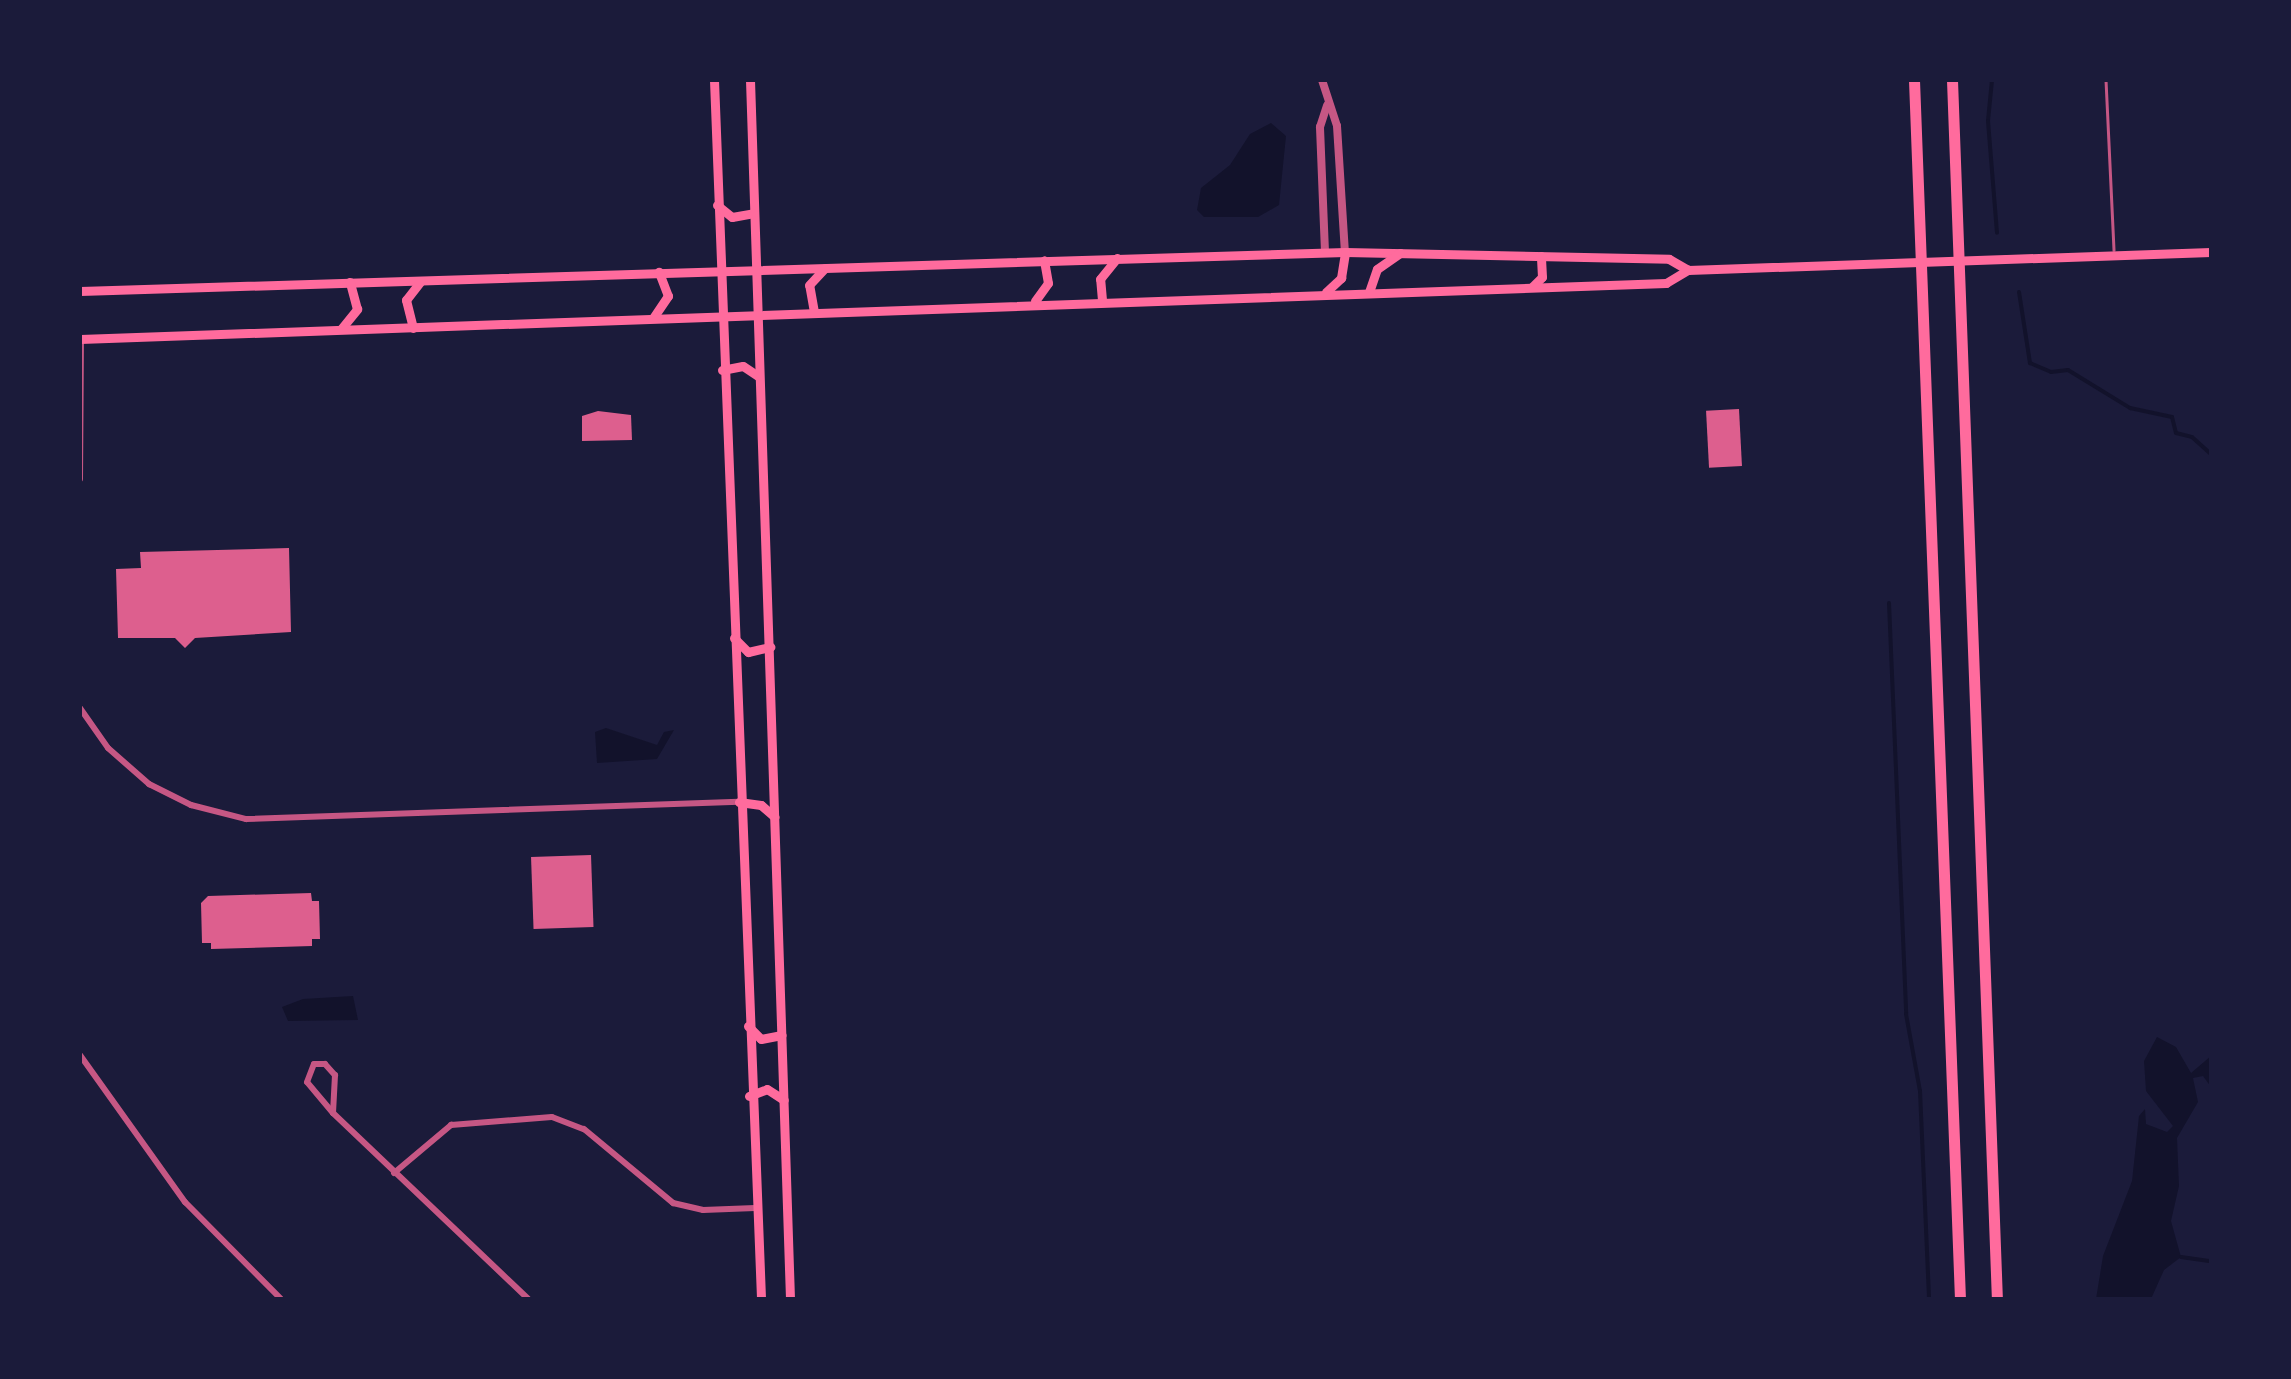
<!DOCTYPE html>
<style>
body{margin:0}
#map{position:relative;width:2291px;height:1379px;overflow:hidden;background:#1b1b3a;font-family:"Work Sans",sans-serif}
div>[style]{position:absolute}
.water>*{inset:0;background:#12122b}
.stream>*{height:4px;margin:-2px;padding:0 2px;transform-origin:2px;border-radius:2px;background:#12122b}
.building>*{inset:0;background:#dd5f8e;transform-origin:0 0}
.service>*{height:2.5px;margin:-1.25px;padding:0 1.25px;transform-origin:1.25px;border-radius:1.25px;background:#c65784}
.minor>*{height:6px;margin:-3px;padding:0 3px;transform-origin:3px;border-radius:3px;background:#c65784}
.tertiary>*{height:8px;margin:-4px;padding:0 4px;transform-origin:4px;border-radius:4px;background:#c65784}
.secondary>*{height:9px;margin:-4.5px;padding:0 4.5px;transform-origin:4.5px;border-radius:4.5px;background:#ff6b9d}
.motorway>*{height:11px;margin:-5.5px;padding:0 5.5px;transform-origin:5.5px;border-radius:5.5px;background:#ff6b9d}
span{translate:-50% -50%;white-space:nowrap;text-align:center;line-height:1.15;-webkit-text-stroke:8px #1b1b3a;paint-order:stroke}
.frame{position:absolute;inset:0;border:82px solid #1b1b3a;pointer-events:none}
</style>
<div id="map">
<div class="water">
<div style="clip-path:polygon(1271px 123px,1286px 136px,1279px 205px,1258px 217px,1204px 217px,1197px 210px,1201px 188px,1230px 165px,1250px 134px)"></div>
<div style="clip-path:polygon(606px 728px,657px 745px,664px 732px,674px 730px,657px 759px,597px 763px,595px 732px)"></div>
<div style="clip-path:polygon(353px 996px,358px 1020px,288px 1021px,282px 1007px,303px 999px)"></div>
<div style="clip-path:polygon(2157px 1037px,2176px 1047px,2191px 1073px,2211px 1056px,2211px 1087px,2203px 1076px,2193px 1078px,2198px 1102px,2177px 1138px,2179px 1186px,2171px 1221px,2181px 1257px,2164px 1270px,2151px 1299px,2096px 1299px,2103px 1256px,2132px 1181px,2139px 1116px,2145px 1109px,2146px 1124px,2167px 1132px,2173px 1126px,2146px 1091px,2144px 1061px)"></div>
</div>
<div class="stream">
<div style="left:1992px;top:80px;width:41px;rotate:95.6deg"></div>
<div style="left:1988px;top:121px;width:112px;rotate:85.4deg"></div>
<div style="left:2019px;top:292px;width:72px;rotate:81.2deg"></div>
<div style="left:2030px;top:363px;width:23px;rotate:23deg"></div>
<div style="left:2051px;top:372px;width:17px;rotate:-7deg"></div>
<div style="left:2068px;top:370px;width:73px;rotate:31.5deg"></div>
<div style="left:2130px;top:408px;width:43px;rotate:12.1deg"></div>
<div style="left:2172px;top:417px;width:16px;rotate:76deg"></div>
<div style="left:2176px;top:433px;width:16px;rotate:14deg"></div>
<div style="left:2192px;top:437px;width:25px;rotate:42deg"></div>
<div style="left:1889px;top:603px;width:411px;rotate:87.6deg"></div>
<div style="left:1906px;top:1014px;width:78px;rotate:79.7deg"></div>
<div style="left:1920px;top:1091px;width:208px;rotate:87.5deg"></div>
<div style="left:2181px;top:1257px;width:30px;rotate:8deg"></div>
</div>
<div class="building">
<div style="left:1739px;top:409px;width:57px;height:33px;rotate:87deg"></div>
<div style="clip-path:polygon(598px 411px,631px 415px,632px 440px,582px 441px,582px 416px)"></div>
<div style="clip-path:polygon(289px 548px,291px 632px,195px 638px,185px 648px,175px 638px,118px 638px,116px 569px,141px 568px,140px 552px)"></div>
<div style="left:591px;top:855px;width:72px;height:60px;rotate:88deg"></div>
<div style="clip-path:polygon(311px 893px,312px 901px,319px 901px,320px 939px,312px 939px,312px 946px,211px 949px,211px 943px,202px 943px,201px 903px,208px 896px)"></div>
</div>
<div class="service">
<div style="left:2106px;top:80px;width:170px;rotate:87.3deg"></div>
</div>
<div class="minor">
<div style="left:80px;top:479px;width:140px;rotate:-89.6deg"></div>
<div style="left:80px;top:708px;width:49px;rotate:55deg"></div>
<div style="left:108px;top:748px;width:55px;rotate:41.3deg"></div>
<div style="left:149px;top:784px;width:47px;rotate:26.6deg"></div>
<div style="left:191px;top:805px;width:57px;rotate:14.3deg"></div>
<div style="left:246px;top:819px;width:493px;rotate:-2deg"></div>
<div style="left:80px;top:1055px;width:181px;rotate:54.5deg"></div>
<div style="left:185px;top:1202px;width:136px;rotate:45.3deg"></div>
<div style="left:333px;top:1113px;width:40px;rotate:-130deg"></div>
<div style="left:307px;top:1082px;width:19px;rotate:-69deg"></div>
<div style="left:314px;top:1064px;width:11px"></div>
<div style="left:325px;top:1064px;width:15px;rotate:48deg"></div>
<div style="left:335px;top:1075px;width:38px;rotate:93deg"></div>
<div style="left:333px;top:1113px;width:269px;rotate:43.6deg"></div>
<div style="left:394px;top:1173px;width:75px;rotate:-40.1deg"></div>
<div style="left:451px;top:1125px;width:101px;rotate:-4.5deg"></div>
<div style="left:552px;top:1117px;width:34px;rotate:21deg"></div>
<div style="left:584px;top:1129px;width:116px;rotate:39.7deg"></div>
<div style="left:673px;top:1203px;width:31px;rotate:13deg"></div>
<div style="left:703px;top:1210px;width:52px;rotate:-2.2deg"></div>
</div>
<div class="tertiary">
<div style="left:1322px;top:80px;width:48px;rotate:71.9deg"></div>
<div style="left:1337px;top:126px;width:126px;rotate:86.4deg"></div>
<div style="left:1325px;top:252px;width:125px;rotate:-92.3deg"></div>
<div style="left:1320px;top:127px;width:23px;rotate:-72deg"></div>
</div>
<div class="secondary">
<div style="left:714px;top:80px;width:1220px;rotate:87.79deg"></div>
<div style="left:750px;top:80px;width:1220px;rotate:88.12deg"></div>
<div style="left:717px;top:205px;width:19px;rotate:39deg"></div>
<div style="left:732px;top:217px;width:22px;rotate:-10deg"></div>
<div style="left:1532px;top:287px;width:14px;rotate:-45deg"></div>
<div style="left:1542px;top:277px;width:21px;rotate:-93deg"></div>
<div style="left:80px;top:291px;width:1266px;rotate:-1.77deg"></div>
<div style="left:1345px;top:252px;width:324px;rotate:1.2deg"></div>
<div style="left:1669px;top:259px;width:22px;rotate:30deg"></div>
<div style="left:1326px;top:292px;width:21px;rotate:-43deg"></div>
<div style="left:1341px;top:278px;width:26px;rotate:-81deg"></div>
<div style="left:1369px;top:292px;width:24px;rotate:-71deg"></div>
<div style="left:1377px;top:269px;width:28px;rotate:-35deg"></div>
<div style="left:1102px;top:300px;width:21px;rotate:-95deg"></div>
<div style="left:1100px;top:279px;width:27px;rotate:-51deg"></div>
<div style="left:1035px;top:301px;width:22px;rotate:-54deg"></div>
<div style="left:1048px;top:283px;width:23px;rotate:-100deg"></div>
<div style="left:814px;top:312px;width:27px;rotate:-100deg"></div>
<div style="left:809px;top:285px;width:23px;rotate:-47deg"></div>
<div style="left:653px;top:318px;width:27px;rotate:-56deg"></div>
<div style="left:668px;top:296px;width:26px;rotate:-111deg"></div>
<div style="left:413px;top:328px;width:29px;rotate:-104deg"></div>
<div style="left:406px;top:300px;width:24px;rotate:-52deg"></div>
<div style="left:341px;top:329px;width:26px;rotate:-51deg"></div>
<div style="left:357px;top:309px;width:28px;rotate:-105deg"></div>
<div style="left:80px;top:339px;width:1587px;rotate:-2.02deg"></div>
<div style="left:1666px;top:283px;width:26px;rotate:-31deg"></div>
<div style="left:1688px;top:270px;width:523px;rotate:-1.97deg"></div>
<div style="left:722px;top:370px;width:21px;rotate:-11deg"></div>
<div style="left:743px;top:366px;width:18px;rotate:34deg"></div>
<div style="left:734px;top:638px;width:20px;rotate:45deg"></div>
<div style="left:748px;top:652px;width:23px;rotate:-13deg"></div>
<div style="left:739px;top:802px;width:22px;rotate:8deg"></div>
<div style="left:761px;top:805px;width:18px;rotate:41deg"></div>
<div style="left:748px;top:1026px;width:18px;rotate:45deg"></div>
<div style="left:761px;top:1039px;width:21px;rotate:-11deg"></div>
<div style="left:749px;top:1096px;width:19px;rotate:-21deg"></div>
<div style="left:767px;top:1089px;width:20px;rotate:33deg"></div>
</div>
<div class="motorway">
<div style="left:1914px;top:80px;width:1220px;rotate:87.84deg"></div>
<div style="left:1952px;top:80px;width:1220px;rotate:87.89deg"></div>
</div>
<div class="frame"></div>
</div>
